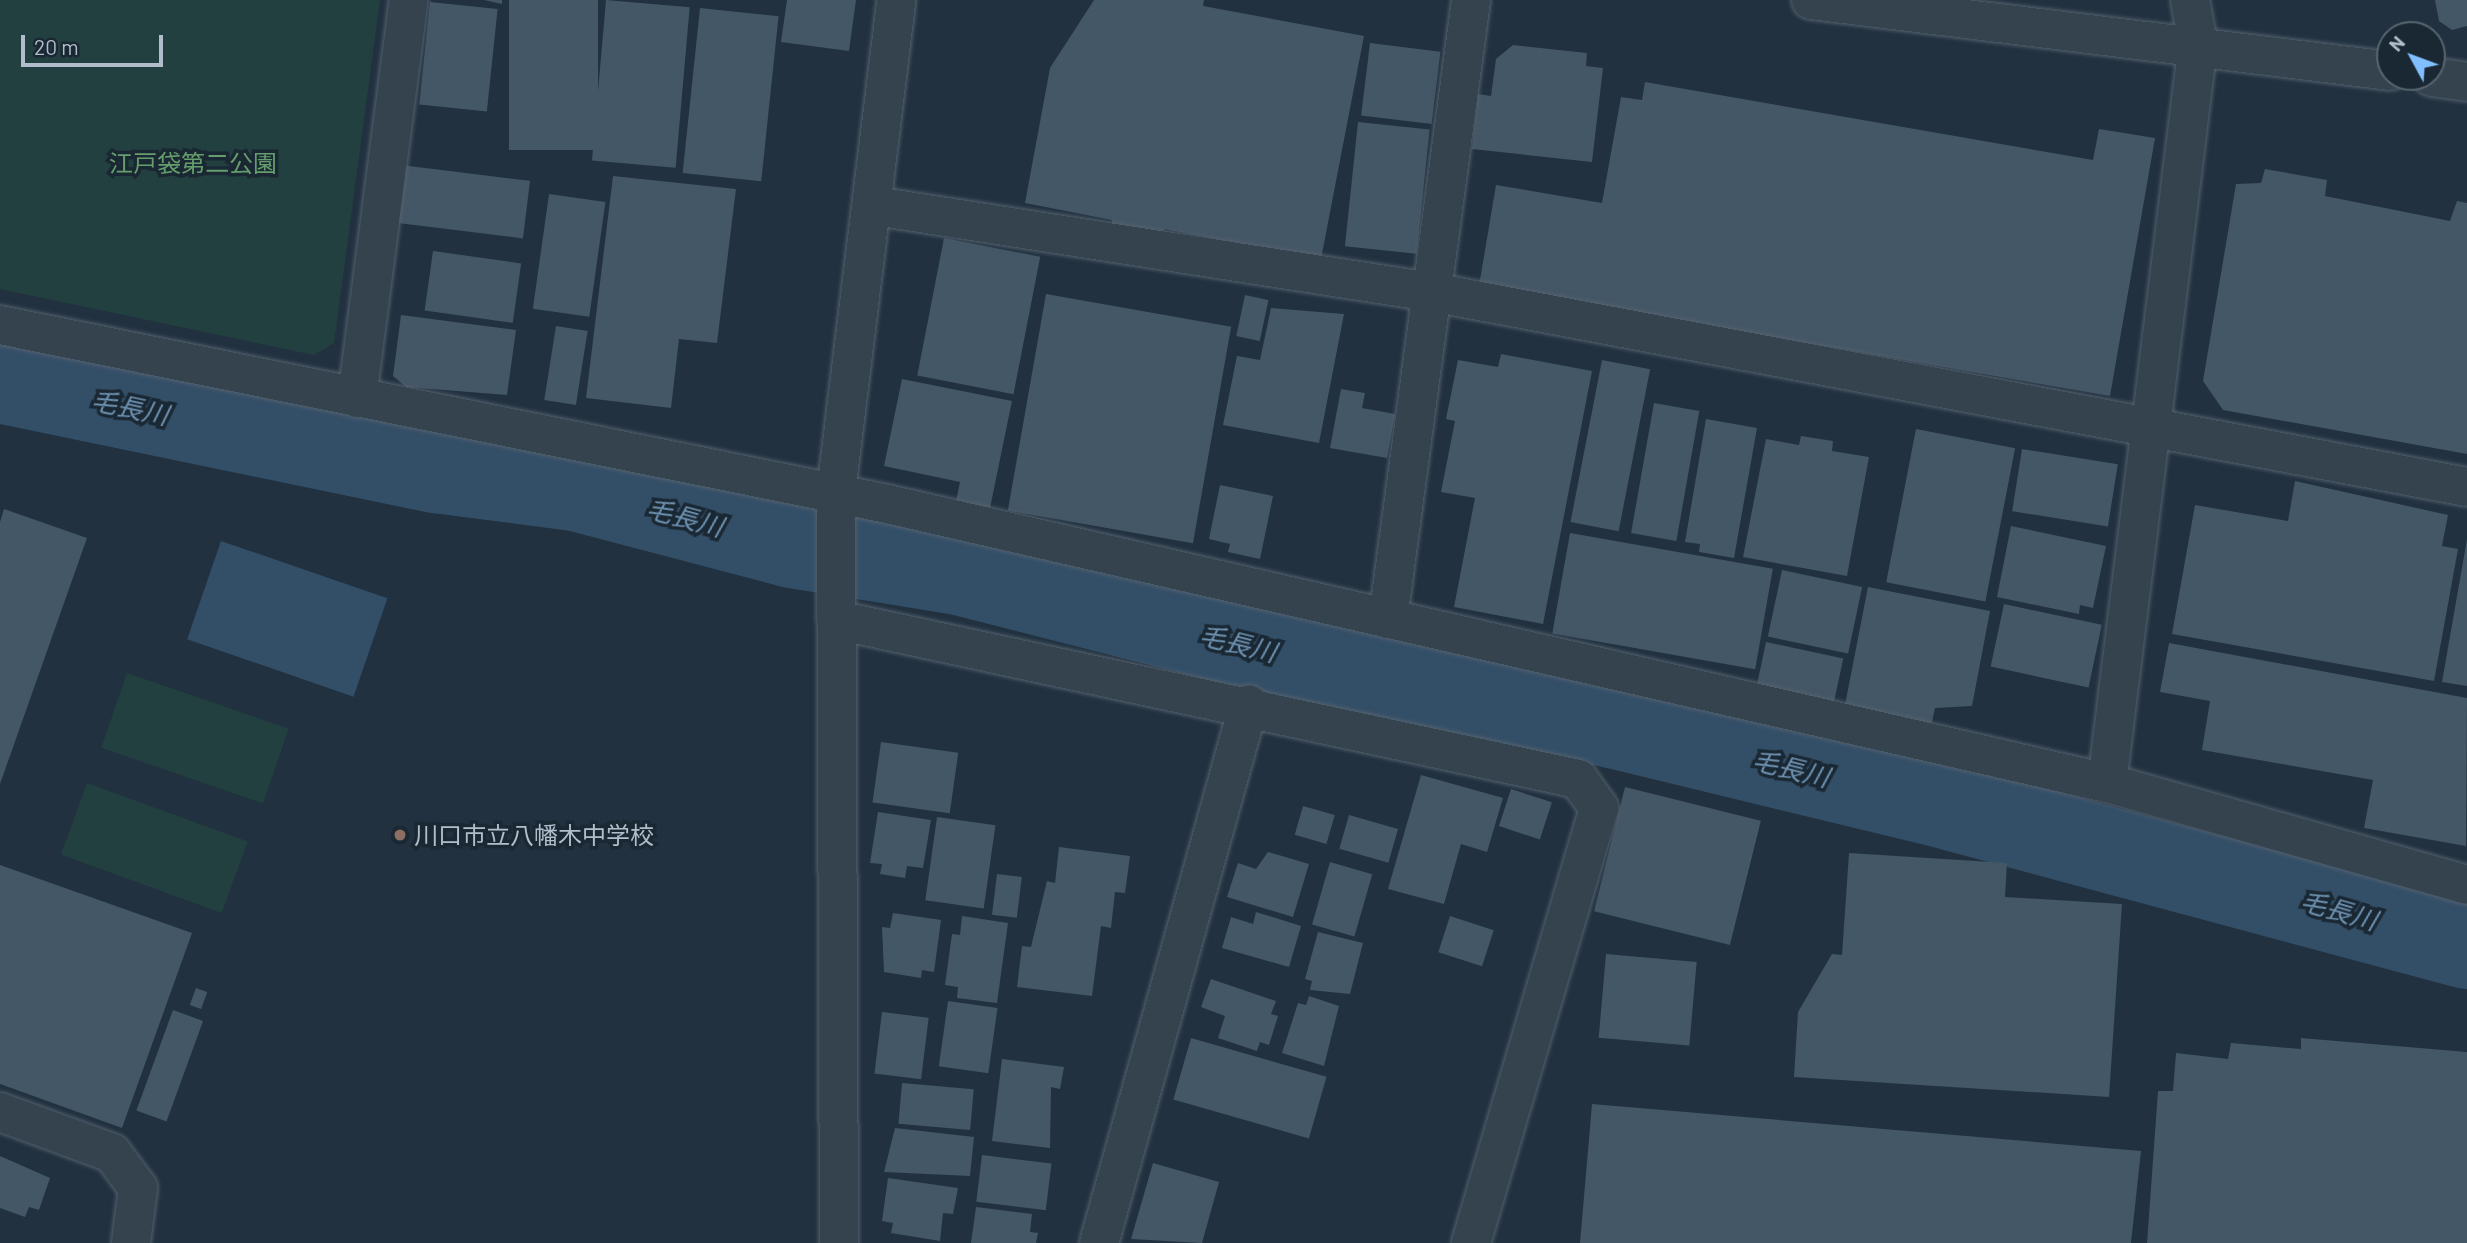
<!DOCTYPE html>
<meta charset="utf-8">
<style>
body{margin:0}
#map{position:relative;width:2467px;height:1243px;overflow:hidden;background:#21313f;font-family:Barlow,"Noto Sans JP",sans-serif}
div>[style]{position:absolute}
.green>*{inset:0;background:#234040;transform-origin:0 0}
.water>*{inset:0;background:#334f68;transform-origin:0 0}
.river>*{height:86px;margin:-43px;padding:0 43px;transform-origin:43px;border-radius:43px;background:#334f68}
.building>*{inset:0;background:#445766;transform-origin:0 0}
.roads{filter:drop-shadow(0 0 2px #53606d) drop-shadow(0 0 2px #53606d)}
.minor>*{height:38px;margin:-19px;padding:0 19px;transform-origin:19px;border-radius:19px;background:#35434f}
.tertiary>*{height:38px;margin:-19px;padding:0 19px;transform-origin:19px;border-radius:19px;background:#35434f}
.dots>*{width:19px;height:19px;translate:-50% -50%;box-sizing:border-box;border:4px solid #1a2834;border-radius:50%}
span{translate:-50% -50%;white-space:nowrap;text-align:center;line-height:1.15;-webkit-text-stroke:7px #1a2834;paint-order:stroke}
.park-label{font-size:24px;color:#659e6c}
.poi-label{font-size:24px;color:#b1bdca}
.left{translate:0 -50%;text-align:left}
.water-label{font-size:26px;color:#6e92b1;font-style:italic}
.north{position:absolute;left:2376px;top:21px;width:70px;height:70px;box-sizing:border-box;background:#1a2834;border:2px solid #566470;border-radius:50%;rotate:311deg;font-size:19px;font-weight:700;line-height:28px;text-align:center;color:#b1bdca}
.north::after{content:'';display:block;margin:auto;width:24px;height:32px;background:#81bfff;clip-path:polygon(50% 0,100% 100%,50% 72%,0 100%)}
.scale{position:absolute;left:21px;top:35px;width:142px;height:32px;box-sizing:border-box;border:4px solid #b1bdca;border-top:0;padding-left:9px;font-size:21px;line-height:24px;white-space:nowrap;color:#b1bdca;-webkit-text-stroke:5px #1a2834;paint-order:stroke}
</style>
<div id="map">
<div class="green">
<div style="clip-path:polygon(0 0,380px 0,334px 343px,314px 355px,0 289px)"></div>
<div style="left:127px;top:673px;width:171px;height:79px;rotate:19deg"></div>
<div style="left:87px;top:783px;width:171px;height:76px;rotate:20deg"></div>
</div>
<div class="water">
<div style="left:221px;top:541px;width:176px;height:104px;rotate:19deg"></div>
</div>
<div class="river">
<div style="left:0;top:380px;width:445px;rotate:11.7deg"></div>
<div style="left:436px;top:470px;width:140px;rotate:7.4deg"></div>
<div style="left:575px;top:488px;width:224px;rotate:14.7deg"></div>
<div style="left:792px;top:545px;width:169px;rotate:9.2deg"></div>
<div style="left:959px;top:572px;width:413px;rotate:14.3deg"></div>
<div style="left:1359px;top:674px;width:258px;rotate:11.4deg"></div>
<div style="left:1612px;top:725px;width:324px;rotate:13.6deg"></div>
<div style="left:1927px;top:801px;width:559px;rotate:15.03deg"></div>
</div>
<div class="building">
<div style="clip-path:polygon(484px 0,502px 0,502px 4px)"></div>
<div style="left:509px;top:0;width:89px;height:150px"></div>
<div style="left:606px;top:0;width:84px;height:161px;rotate:5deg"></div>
<div style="clip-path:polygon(787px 0,856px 0,849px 51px,781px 42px)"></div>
<div style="clip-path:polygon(1094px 0,1204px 0,1203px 6px,1364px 36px,1321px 259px,1164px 229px,1163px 236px,1111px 226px,1112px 220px,1025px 203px,1050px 68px)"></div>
<div style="clip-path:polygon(2435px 0,2467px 0,2467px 26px,2452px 30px,2439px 21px)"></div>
<div style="left:430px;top:2px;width:68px;height:103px;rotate:6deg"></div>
<div style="left:700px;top:8px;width:79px;height:166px;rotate:6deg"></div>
<div style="left:1370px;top:43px;width:71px;height:73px;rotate:7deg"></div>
<div style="clip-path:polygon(1513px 45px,1587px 53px,1586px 66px,1603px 68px,1592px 162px,1472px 149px,1478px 94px,1491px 96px,1496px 59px)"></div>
<div style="clip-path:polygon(1645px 82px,2093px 160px,2099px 129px,2155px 138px,2110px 396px,1479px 286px,1496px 185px,1602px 203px,1621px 97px,1642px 100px)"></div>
<div style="left:1358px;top:122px;width:72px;height:125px;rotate:6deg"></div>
<div style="left:401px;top:165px;width:130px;height:58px;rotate:7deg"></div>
<div style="clip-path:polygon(2265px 169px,2327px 180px,2325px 196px,2450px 221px,2457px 201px,2467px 203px,2467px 454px,2223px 410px,2203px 381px,2236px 184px,2261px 183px)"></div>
<div style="clip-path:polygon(613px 176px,736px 189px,717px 343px,679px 339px,671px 408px,586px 398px)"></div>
<div style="left:549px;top:194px;width:57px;height:116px;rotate:8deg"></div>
<div style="left:944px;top:238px;width:98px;height:140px;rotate:11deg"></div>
<div style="left:433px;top:251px;width:89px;height:60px;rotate:8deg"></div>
<div style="left:1046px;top:294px;width:188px;height:220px;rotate:10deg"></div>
<div style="left:1245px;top:295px;width:24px;height:42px;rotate:12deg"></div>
<div style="clip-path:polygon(1271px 308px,1344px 314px,1319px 443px,1223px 425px,1237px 356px,1260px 360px)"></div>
<div style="clip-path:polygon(401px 315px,516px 330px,507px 395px,406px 387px,393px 376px)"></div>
<div style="left:556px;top:326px;width:32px;height:75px;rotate:9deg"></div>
<div style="clip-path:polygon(1501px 354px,1592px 371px,1543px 624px,1454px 607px,1475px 498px,1441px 492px,1455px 421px,1446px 419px,1458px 360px,1498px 367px)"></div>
<div style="left:1602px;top:360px;width:49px;height:165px;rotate:11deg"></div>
<div style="clip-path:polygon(902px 379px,1012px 401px,990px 508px,956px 501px,960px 482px,884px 466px)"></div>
<div style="clip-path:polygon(1341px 389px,1365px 393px,1362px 408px,1395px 414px,1387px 458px,1330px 448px)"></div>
<div style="left:1654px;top:403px;width:46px;height:132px;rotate:10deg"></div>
<div style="clip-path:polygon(1706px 419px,1757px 428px,1734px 558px,1699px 552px,1700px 544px,1685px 542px)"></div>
<div style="left:1916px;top:429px;width:101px;height:156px;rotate:11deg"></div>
<div style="clip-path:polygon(1801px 436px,1833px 441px,1832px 451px,1869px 457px,1847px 576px,1743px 557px,1766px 439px,1799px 445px)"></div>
<div style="left:2022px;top:449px;width:97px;height:63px;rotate:9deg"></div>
<div style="clip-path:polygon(2295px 481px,2448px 515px,2442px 546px,2458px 549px,2434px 681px,2172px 634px,2195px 505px,2288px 521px)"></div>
<div style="clip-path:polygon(1220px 485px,1273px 496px,1260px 559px,1228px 552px,1230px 544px,1209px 539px)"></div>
<div style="clip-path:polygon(4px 509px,87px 538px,0 784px,0 522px)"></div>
<div style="clip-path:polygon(2011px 526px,2106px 546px,2093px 608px,2080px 605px,2079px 614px,1997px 597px)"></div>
<div style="left:1570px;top:533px;width:206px;height:102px;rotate:10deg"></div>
<div style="clip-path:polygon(2467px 539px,2467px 686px,2442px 682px)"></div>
<div style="left:1782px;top:570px;width:82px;height:68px;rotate:12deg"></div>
<div style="clip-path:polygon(1868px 587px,1990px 611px,1972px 706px,1935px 708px,1931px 726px,1844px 710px)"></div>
<div style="left:2004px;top:604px;width:100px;height:64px;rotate:12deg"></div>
<div style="left:1766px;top:642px;width:79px;height:49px;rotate:12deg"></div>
<div style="clip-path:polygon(2169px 643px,2467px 698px,2466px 846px,2364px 828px,2373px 780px,2202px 750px,2210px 701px,2160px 692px)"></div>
<div style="left:881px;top:742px;width:78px;height:61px;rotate:8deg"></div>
<div style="clip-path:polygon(1421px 775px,1503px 798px,1487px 852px,1461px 844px,1444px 904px,1388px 889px)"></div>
<div style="left:1625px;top:787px;width:140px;height:128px;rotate:14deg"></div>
<div style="left:1511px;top:789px;width:43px;height:39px;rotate:18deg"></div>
<div style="left:1303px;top:806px;width:33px;height:30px;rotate:16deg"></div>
<div style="clip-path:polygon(878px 812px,931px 820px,923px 868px,907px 866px,905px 878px,880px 874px,882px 864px,870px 863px)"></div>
<div style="left:1349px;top:815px;width:51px;height:35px;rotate:16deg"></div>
<div style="left:937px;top:817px;width:59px;height:84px;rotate:8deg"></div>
<div style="clip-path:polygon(1059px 847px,1130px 856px,1125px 893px,1115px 892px,1111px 928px,1101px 926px,1092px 996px,1017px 987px,1022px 946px,1031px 947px,1047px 881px,1055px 883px)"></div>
<div style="clip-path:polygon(1268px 852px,1309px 864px,1293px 917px,1227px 897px,1238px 863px,1256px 869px)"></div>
<div style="clip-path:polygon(1849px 853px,2007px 863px,2005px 897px,2122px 904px,2109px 1097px,1794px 1077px,1798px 1012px,1832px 954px,1842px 955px)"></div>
<div style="left:1330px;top:862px;width:44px;height:65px;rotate:16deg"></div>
<div style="clip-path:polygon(0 865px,192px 933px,122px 1128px,0 1084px)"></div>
<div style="left:997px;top:874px;width:25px;height:41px;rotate:7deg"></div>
<div style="clip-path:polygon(1256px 912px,1301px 926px,1289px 967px,1222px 948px,1231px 917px,1253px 924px)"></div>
<div style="clip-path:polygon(893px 913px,941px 920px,934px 972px,922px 970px,921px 978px,884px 972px,882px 927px,890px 928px)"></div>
<div style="clip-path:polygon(962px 916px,1008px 923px,997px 1003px,957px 998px,958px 987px,945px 985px,952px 934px,960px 935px)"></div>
<div style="left:1450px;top:916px;width:46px;height:38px;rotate:18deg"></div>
<div style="clip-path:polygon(1318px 932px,1363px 943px,1350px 994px,1310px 990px,1312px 981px,1305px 979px)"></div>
<div style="left:1606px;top:954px;width:91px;height:84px;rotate:5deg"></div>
<div style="clip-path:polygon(1211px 979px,1276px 1001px,1271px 1014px,1278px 1016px,1269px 1045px,1260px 1042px,1257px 1051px,1218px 1038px,1225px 1016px,1201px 1007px)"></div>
<div style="left:196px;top:988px;width:12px;height:18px;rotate:20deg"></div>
<div style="clip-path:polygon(1309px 996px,1339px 1006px,1324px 1066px,1282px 1053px,1298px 1003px,1306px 1005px)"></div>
<div style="left:948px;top:1001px;width:50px;height:66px;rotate:8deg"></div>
<div style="left:173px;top:1010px;width:32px;height:107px;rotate:20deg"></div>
<div style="left:882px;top:1012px;width:47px;height:62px;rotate:7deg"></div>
<div style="left:1191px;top:1038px;width:141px;height:64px;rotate:16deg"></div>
<div style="clip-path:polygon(2301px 1038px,2467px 1052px,2467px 1243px,2147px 1243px,2158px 1091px,2173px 1091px,2176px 1053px,2228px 1059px,2231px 1043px,2301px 1049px)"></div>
<div style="clip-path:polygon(1002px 1059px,1064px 1067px,1060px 1089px,1051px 1087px,1050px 1148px,992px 1141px)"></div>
<div style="left:902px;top:1083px;width:72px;height:41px;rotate:5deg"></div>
<div style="clip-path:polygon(1592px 1104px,2141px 1151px,2131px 1243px,1580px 1243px)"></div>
<div style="clip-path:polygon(895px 1128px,974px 1137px,970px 1176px,884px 1172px)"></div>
<div style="left:982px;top:1155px;width:70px;height:47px;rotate:7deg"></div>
<div style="clip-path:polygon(0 1156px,50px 1178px,39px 1210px,29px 1207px,25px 1217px,0 1208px)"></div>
<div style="clip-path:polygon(1153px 1163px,1219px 1182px,1202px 1243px,1131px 1239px)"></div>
<div style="clip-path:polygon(888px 1178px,958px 1188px,953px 1214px,943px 1213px,940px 1241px,891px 1233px,893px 1223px,882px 1221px)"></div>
<div style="clip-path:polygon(976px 1207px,1032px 1214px,1030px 1232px,1038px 1233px,1036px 1243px,971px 1243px)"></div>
</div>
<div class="roads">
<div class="minor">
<div style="left:875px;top:206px;width:569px;rotate:8.8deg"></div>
<div style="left:1437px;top:293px;width:1048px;rotate:10.67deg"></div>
<div style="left:0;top:325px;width:901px;rotate:11.4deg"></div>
<div style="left:883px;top:503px;width:1256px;rotate:12.89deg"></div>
<div style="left:2107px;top:783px;width:374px;rotate:15.8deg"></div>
<div style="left:357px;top:398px;width:401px;rotate:-82.6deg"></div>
<div style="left:1388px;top:619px;width:625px;rotate:-82.36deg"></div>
<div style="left:837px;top:620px;width:758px;rotate:12.11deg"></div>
<div style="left:1578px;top:779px;width:36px;rotate:54deg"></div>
<div style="left:1599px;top:808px;width:453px;rotate:106.4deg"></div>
<div style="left:0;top:1112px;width:119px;rotate:20.1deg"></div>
<div style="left:112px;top:1153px;width:44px;rotate:53.4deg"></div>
<div style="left:138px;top:1188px;width:55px;rotate:97.3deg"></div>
<div style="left:1099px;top:1243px;width:559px;rotate:-74.45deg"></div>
</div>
<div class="tertiary">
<div style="left:1811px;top:0;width:583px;rotate:6.99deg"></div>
<div style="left:2432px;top:77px;width:35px;rotate:8deg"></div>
<div style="left:2107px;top:783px;width:745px;rotate:-82.98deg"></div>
<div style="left:2198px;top:44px;width:45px;rotate:-100.3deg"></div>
<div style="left:839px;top:1243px;width:751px;rotate:-90.23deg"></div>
<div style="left:836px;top:492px;width:496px;rotate:-83deg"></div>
</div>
</div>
<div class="dots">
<div style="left:400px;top:835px;background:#8d6e63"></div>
</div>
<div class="park-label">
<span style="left:193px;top:163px">江戸袋第二公園</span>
</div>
<div class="poi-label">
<span class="left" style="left:414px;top:835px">川口市立八幡木中学校</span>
</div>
<div class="water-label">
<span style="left:130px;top:407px;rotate:12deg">毛長川</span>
<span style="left:685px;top:517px;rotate:15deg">毛長川</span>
<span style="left:1238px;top:643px;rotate:14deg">毛長川</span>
<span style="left:1791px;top:768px;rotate:14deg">毛長川</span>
<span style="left:2339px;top:910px;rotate:16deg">毛長川</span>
</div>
<div class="north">N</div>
<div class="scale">20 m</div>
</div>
